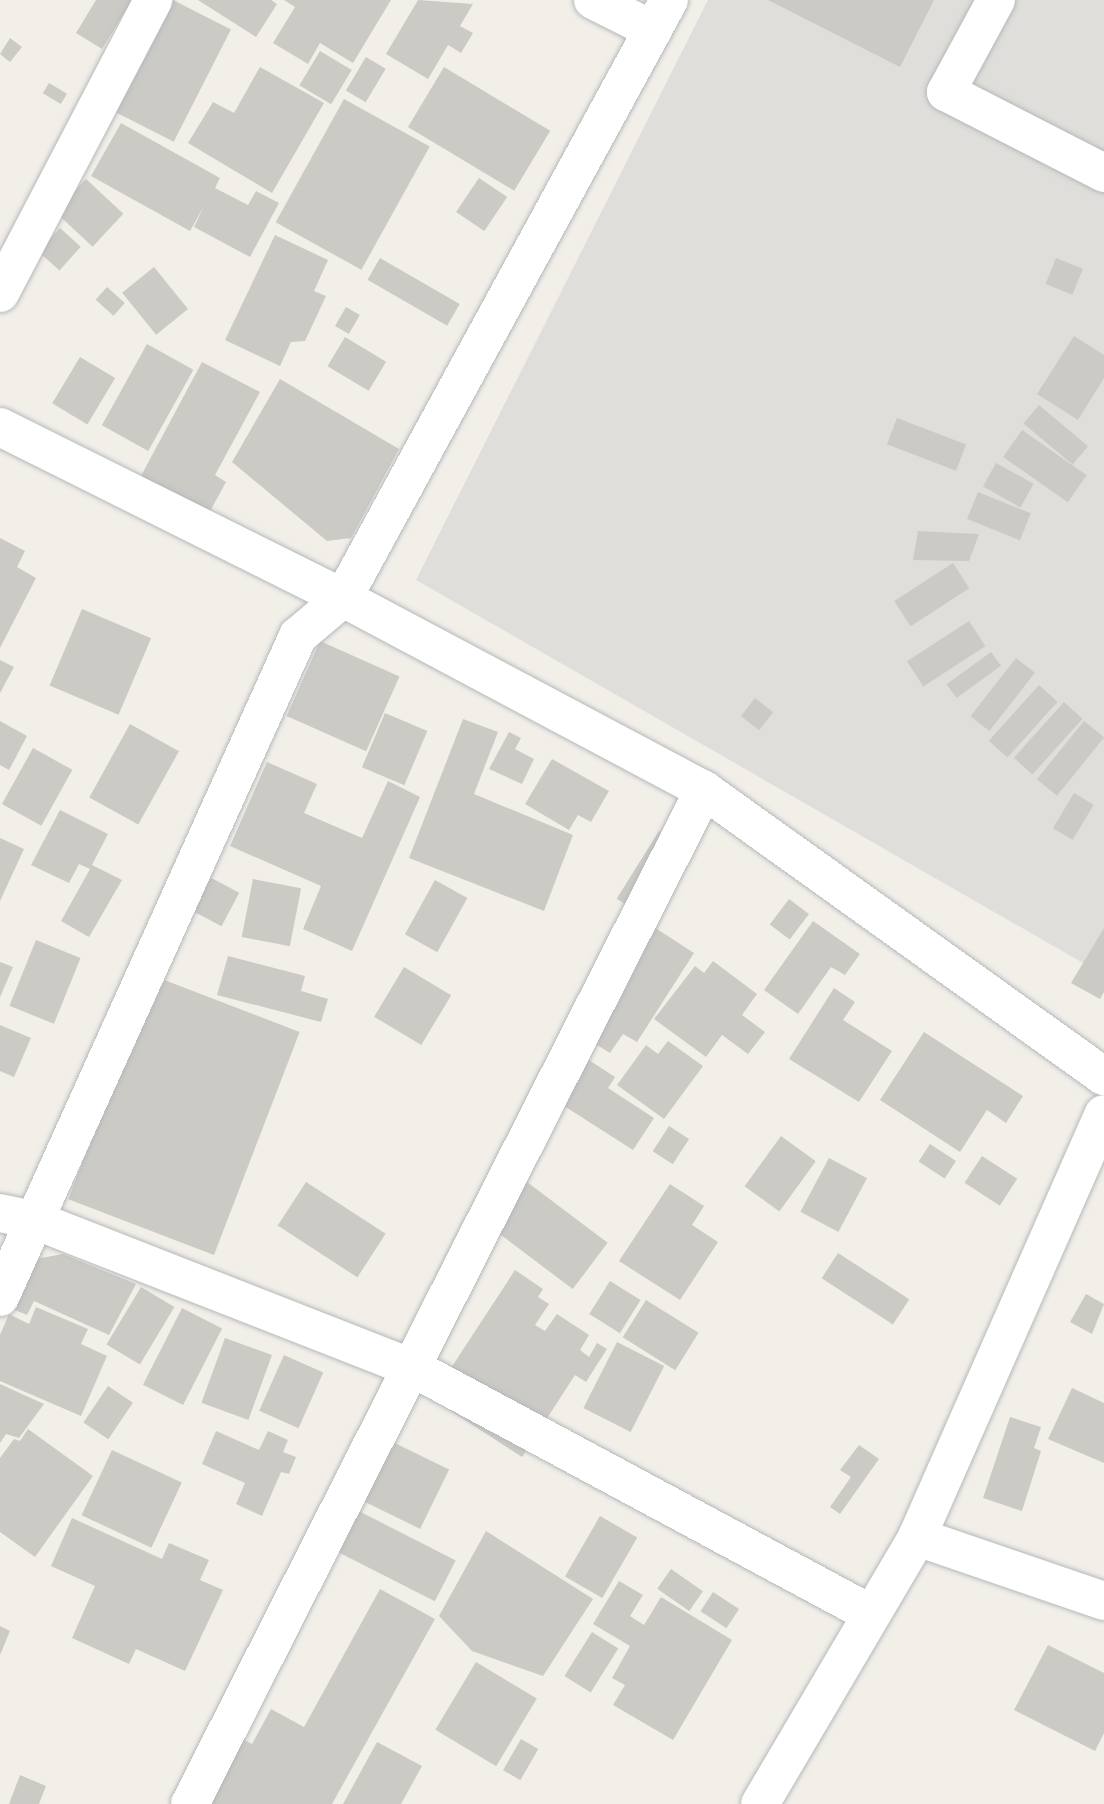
<!DOCTYPE html>
<style>
body{margin:0}
#map{position:relative;width:1104px;height:1804px;overflow:hidden;background:#f1efe8;font-family:Jost,sans-serif}
div>[style]{position:absolute}
.industrial>*{inset:0;background:#e0deda}
.building>*{inset:0;background:#cccac5;transform-origin:0 0}
.roads{filter:drop-shadow(0 0 2px #b5b8bc) drop-shadow(0 0 2px #b5b8bc)}
.minor>*{height:38px;margin:-19px;padding:0 19px;transform-origin:19px;border-radius:19px;background:#fff}
span{translate:-50% -50%;white-space:nowrap;text-align:center;line-height:1.15;-webkit-text-stroke:5px #fff;paint-order:stroke}
</style>
<div id="map">
<div class="industrial">
<div style="clip-path:polygon(708px 0,1104px 0,1104px 975px,416px 580px)"></div>
</div>
<div class="building">
<div style="clip-path:polygon(96px 0,132px 0,102px 49px,76px 33px)"></div>
<div style="left:173px;top:0;width:65px;height:126px;rotate:27deg"></div>
<div style="clip-path:polygon(198px 0,271px 0,277px 4px,256px 37px)"></div>
<div style="clip-path:polygon(284px 0,391px 0,353px 63px,320px 43px,308px 64px,273px 43px,295px 7px)"></div>
<div style="clip-path:polygon(418px 0,473px 4px,460px 26px,473px 33px,461px 53px,448px 45px,428px 79px,386px 54px)"></div>
<div style="clip-path:polygon(768px 0,934px 0,900px 67px)"></div>
<div style="clip-path:polygon(10px 38px,22px 47px,10px 62px,0 54px)"></div>
<div style="left:320px;top:51px;width:37px;height:40px;rotate:31deg"></div>
<div style="left:366px;top:57px;width:23px;height:39px;rotate:31deg"></div>
<div style="clip-path:polygon(260px 67px,324px 103px,272px 193px,188px 143px,213px 102px,234px 113px)"></div>
<div style="left:444px;top:67px;width:124px;height:70px;rotate:31deg"></div>
<div style="left:49px;top:83px;width:21px;height:12px;rotate:31deg"></div>
<div style="left:344px;top:99px;width:98px;height:141px;rotate:29deg"></div>
<div style="clip-path:polygon(121px 123px,220px 178px,215px 188px,248px 205px,256px 191px,279px 203px,250px 257px,194px 227px,204px 206px,190px 231px,91px 176px)"></div>
<div style="left:479px;top:178px;width:34px;height:41px;rotate:34deg"></div>
<div style="left:86px;top:179px;width:51px;height:45px;rotate:43deg"></div>
<div style="left:60px;top:228px;width:28px;height:32px;rotate:42deg"></div>
<div style="clip-path:polygon(275px 235px,328px 260px,314px 291px,326px 296px,305px 341px,291px 342px,280px 366px,225px 340px)"></div>
<div style="left:380px;top:258px;width:92px;height:25px;rotate:30deg"></div>
<div style="left:1056px;top:258px;width:29px;height:28px;rotate:22deg"></div>
<div style="left:154px;top:267px;width:54px;height:41px;rotate:51deg"></div>
<div style="left:107px;top:287px;width:24px;height:17px;rotate:42deg"></div>
<div style="left:346px;top:307px;width:16px;height:22px;rotate:30deg"></div>
<div style="clip-path:polygon(1074px 336px,1104px 355px,1104px 378px,1078px 420px,1037px 394px)"></div>
<div style="left:345px;top:337px;width:48px;height:34px;rotate:31deg"></div>
<div style="left:147px;top:344px;width:53px;height:93px;rotate:29deg"></div>
<div style="left:80px;top:357px;width:41px;height:54px;rotate:31deg"></div>
<div style="clip-path:polygon(202px 362px,260px 392px,215px 475px,226px 482px,203px 524px,134px 489px)"></div>
<div style="clip-path:polygon(280px 379px,399px 449px,351px 538px,327px 541px,232px 462px)"></div>
<div style="left:1039px;top:405px;width:64px;height:24px;rotate:40deg"></div>
<div style="left:897px;top:418px;width:74px;height:28px;rotate:21deg"></div>
<div style="left:1022px;top:430px;width:79px;height:33px;rotate:35deg"></div>
<div style="left:996px;top:463px;width:43px;height:27px;rotate:29deg"></div>
<div style="left:978px;top:492px;width:57px;height:29px;rotate:22deg"></div>
<div style="clip-path:polygon(918px 531px,979px 534px,969px 561px,913px 560px)"></div>
<div style="clip-path:polygon(0 538px,25px 551px,17px 567px,36px 578px,0 648px)"></div>
<div style="left:953px;top:563px;width:30px;height:70px;rotate:57deg"></div>
<div style="left:82px;top:609px;width:75px;height:83px;rotate:23deg"></div>
<div style="left:969px;top:621px;width:30px;height:74px;rotate:57deg"></div>
<div style="left:320px;top:641px;width:87px;height:82px;rotate:24deg"></div>
<div style="left:991px;top:652px;width:17px;height:55px;rotate:54deg"></div>
<div style="left:1016px;top:658px;width:24px;height:74px;rotate:38deg"></div>
<div style="clip-path:polygon(0 660px,14px 667px,0 693px)"></div>
<div style="left:1039px;top:685px;width:25px;height:75px;rotate:42deg"></div>
<div style="left:755px;top:698px;width:23px;height:23px;rotate:38deg"></div>
<div style="left:1064px;top:702px;width:25px;height:75px;rotate:42deg"></div>
<div style="left:385px;top:713px;width:46px;height:59px;rotate:23deg"></div>
<div style="clip-path:polygon(463px 719px,498px 732px,474px 794px,573px 835px,544px 911px,409px 858px)"></div>
<div style="clip-path:polygon(0 721px,27px 736px,9px 770px,0 765px)"></div>
<div style="left:1084px;top:721px;width:26px;height:75px;rotate:39deg"></div>
<div style="left:130px;top:724px;width:56px;height:84px;rotate:29deg"></div>
<div style="clip-path:polygon(509px 732px,521px 738px,515px 749px,534px 759px,522px 784px,489px 769px)"></div>
<div style="left:33px;top:748px;width:45px;height:64px;rotate:29deg"></div>
<div style="clip-path:polygon(552px 759px,609px 791px,591px 822px,578px 815px,569px 830px,525px 804px)"></div>
<div style="clip-path:polygon(267px 762px,317px 784px,304px 813px,362px 838px,388px 781px,420px 797px,352px 951px,303px 929px,321px 886px,230px 846px)"></div>
<div style="left:1074px;top:793px;width:23px;height:41px;rotate:31deg"></div>
<div style="clip-path:polygon(60px 810px,108px 834px,92px 865px,122px 880px,89px 937px,61px 921px,90px 869px,79px 864px,69px 883px,31px 865px)"></div>
<div style="left:659px;top:831px;width:41px;height:80px;rotate:32deg"></div>
<div style="clip-path:polygon(0 838px,24px 849px,0 901px)"></div>
<div style="left:204px;top:874px;width:40px;height:38px;rotate:28deg"></div>
<div style="left:253px;top:879px;width:49px;height:59px;rotate:11deg"></div>
<div style="left:435px;top:880px;width:37px;height:62px;rotate:29deg"></div>
<div style="left:789px;top:899px;width:25px;height:32px;rotate:37deg"></div>
<div style="clip-path:polygon(629px 911px,694px 953px,637px 1042px,623px 1034px,610px 1053px,575px 1031px)"></div>
<div style="clip-path:polygon(813px 921px,860px 954px,845px 975px,831px 967px,798px 1014px,764px 990px)"></div>
<div style="clip-path:polygon(1104px 928px,1104px 992px,1100px 999px,1071px 983px)"></div>
<div style="left:36px;top:940px;width:48px;height:71px;rotate:22deg"></div>
<div style="clip-path:polygon(228px 956px,305px 976px,301px 991px,328px 999px,321px 1022px,217px 995px)"></div>
<div style="clip-path:polygon(713px 961px,757px 994px,742px 1015px,765px 1032px,748px 1054px,722px 1035px,706px 1057px,654px 1019px,695px 966px,704px 973px)"></div>
<div style="clip-path:polygon(0 962px,13px 967px,0 997px)"></div>
<div style="left:404px;top:967px;width:55px;height:58px;rotate:31deg"></div>
<div style="left:154px;top:976px;width:156px;height:239px;rotate:21deg"></div>
<div style="clip-path:polygon(834px 988px,855px 1002px,843px 1020px,892px 1051px,859px 1102px,789px 1059px)"></div>
<div style="clip-path:polygon(0 1025px,31px 1038px,14px 1077px,0 1071px)"></div>
<div style="clip-path:polygon(924px 1032px,1023px 1096px,1006px 1123px,987px 1110px,960px 1152px,880px 1100px)"></div>
<div style="clip-path:polygon(668px 1041px,703px 1066px,664px 1119px,617px 1085px,646px 1045px,658px 1054px)"></div>
<div style="clip-path:polygon(575px 1051px,615px 1077px,608px 1088px,654px 1118px,633px 1150px,547px 1095px)"></div>
<div style="left:669px;top:1126px;width:24px;height:30px;rotate:33deg"></div>
<div style="left:781px;top:1136px;width:43px;height:62px;rotate:36deg"></div>
<div style="left:930px;top:1144px;width:31px;height:21px;rotate:33deg"></div>
<div style="left:982px;top:1156px;width:42px;height:32px;rotate:33deg"></div>
<div style="left:829px;top:1158px;width:43px;height:61px;rotate:28deg"></div>
<div style="left:519px;top:1176px;width:111px;height:58px;rotate:37deg"></div>
<div style="left:306px;top:1182px;width:95px;height:52px;rotate:33deg"></div>
<div style="clip-path:polygon(670px 1184px,704px 1206px,692px 1225px,718px 1242px,680px 1300px,619px 1261px)"></div>
<div style="left:838px;top:1253px;width:85px;height:30px;rotate:33deg"></div>
<div style="clip-path:polygon(63px 1254px,136px 1284px,109px 1335px,34px 1301px,27px 1315px,0 1304px,25px 1261px)"></div>
<div style="clip-path:polygon(515px 1270px,543px 1289px,538px 1297px,549px 1304px,535px 1325px,545px 1331px,557px 1314px,589px 1335px,580px 1350px,589px 1357px,597px 1343px,607px 1349px,586px 1382px,575px 1375px,522px 1457px,448px 1409px,468px 1378px,451px 1368px)"></div>
<div style="left:610px;top:1281px;width:36px;height:39px;rotate:32deg"></div>
<div style="left:141px;top:1287px;width:39px;height:67px;rotate:31deg"></div>
<div style="clip-path:polygon(1086px 1294px,1104px 1304px,1092px 1334px,1070px 1322px)"></div>
<div style="left:646px;top:1300px;width:62px;height:44px;rotate:32deg"></div>
<div style="clip-path:polygon(36px 1307px,88px 1329px,81px 1344px,107px 1356px,81px 1416px,0 1381px,0 1335px,9px 1314px,29px 1324px)"></div>
<div style="left:182px;top:1308px;width:45px;height:86px;rotate:27deg"></div>
<div style="left:225px;top:1338px;width:50px;height:69px;rotate:20deg"></div>
<div style="left:617px;top:1342px;width:53px;height:74px;rotate:27deg"></div>
<div style="left:284px;top:1355px;width:43px;height:61px;rotate:24deg"></div>
<div style="clip-path:polygon(0 1384px,44px 1404px,19px 1438px,6px 1434px,0 1443px)"></div>
<div style="left:108px;top:1386px;width:30px;height:44px;rotate:34deg"></div>
<div style="clip-path:polygon(1072px 1388px,1104px 1403px,1104px 1463px,1048px 1439px)"></div>
<div style="clip-path:polygon(1010px 1417px,1041px 1427px,1034px 1448px,1041px 1451px,1022px 1511px,983px 1498px)"></div>
<div style="clip-path:polygon(28px 1429px,93px 1476px,35px 1557px,0 1532px,0 1458px,14px 1439px,20px 1441px)"></div>
<div style="clip-path:polygon(216px 1431px,259px 1450px,268px 1431px,288px 1440px,283px 1452px,296px 1457px,289px 1474px,281px 1472px,262px 1516px,236px 1504px,245px 1483px,202px 1464px)"></div>
<div style="left:370px;top:1431px;width:88px;height:66px;rotate:26deg"></div>
<div style="clip-path:polygon(859px 1445px,879px 1459px,840px 1514px,830px 1507px,851px 1477px,840px 1470px)"></div>
<div style="left:112px;top:1450px;width:77px;height:72px;rotate:25deg"></div>
<div style="left:347px;top:1505px;width:122px;height:46px;rotate:27deg"></div>
<div style="left:600px;top:1516px;width:43px;height:70px;rotate:30deg"></div>
<div style="clip-path:polygon(72px 1518px,162px 1559px,169px 1543px,209px 1560px,200px 1580px,223px 1590px,185px 1671px,136px 1649px,129px 1664px,72px 1638px,95px 1586px,51px 1566px)"></div>
<div style="clip-path:polygon(486px 1531px,593px 1599px,543px 1676px,472px 1651px,439px 1616px)"></div>
<div style="left:671px;top:1569px;width:39px;height:24px;rotate:35deg"></div>
<div style="clip-path:polygon(619px 1581px,643px 1595px,630px 1616px,644px 1625px,661px 1597px,732px 1640px,673px 1740px,613px 1705px,625px 1685px,612px 1678px,630px 1646px,593px 1624px)"></div>
<div style="clip-path:polygon(380px 1589px,435px 1619px,332px 1804px,179px 1804px,221px 1728px,252px 1744px,271px 1709px,304px 1727px)"></div>
<div style="left:713px;top:1592px;width:31px;height:23px;rotate:33deg"></div>
<div style="clip-path:polygon(0 1626px,10px 1631px,0 1655px)"></div>
<div style="left:592px;top:1632px;width:31px;height:52px;rotate:32deg"></div>
<div style="clip-path:polygon(1048px 1645px,1104px 1673px,1104px 1733px,1095px 1751px,1014px 1710px)"></div>
<div style="left:476px;top:1662px;width:71px;height:79px;rotate:31deg"></div>
<div style="left:521px;top:1739px;width:20px;height:36px;rotate:30deg"></div>
<div style="clip-path:polygon(377px 1742px,422px 1766px,401px 1804px,343px 1804px)"></div>
<div style="clip-path:polygon(20px 1775px,46px 1786px,39px 1804px,9px 1804px)"></div>
</div>
<div class="roads">
<div class="minor">
<div style="left:593px;top:0;width:67px;rotate:26.6deg"></div>
<div style="left:996px;top:0;width:105px;rotate:118.5deg"></div>
<div style="left:946px;top:92px;width:178px;rotate:27.1deg"></div>
<div style="left:0;top:293px;width:331px;rotate:-62.4deg"></div>
<div style="left:0;top:427px;width:383px;rotate:26.5deg"></div>
<div style="left:343px;top:598px;width:409px;rotate:28deg"></div>
<div style="left:704px;top:790px;width:492px;rotate:35.6deg"></div>
<div style="left:0;top:1213px;width:38px;rotate:12deg"></div>
<div style="left:37px;top:1221px;width:404px;rotate:21.4deg"></div>
<div style="left:413px;top:1368px;width:520px;rotate:28.24deg"></div>
<div style="left:0;top:1297px;width:725px;rotate:-65.73deg"></div>
<div style="left:298px;top:636px;width:59px;rotate:-40.2deg"></div>
<div style="left:343px;top:598px;width:681px;rotate:-61.4deg"></div>
<div style="left:917px;top:1537px;width:198px;rotate:18.9deg"></div>
<div style="left:190px;top:1804px;width:1137px;rotate:-63.12deg"></div>
<div style="left:760px;top:1804px;width:310px;rotate:-59.5deg"></div>
<div style="left:917px;top:1537px;width:462px;rotate:-66.2deg"></div>
</div>
</div>
</div>
